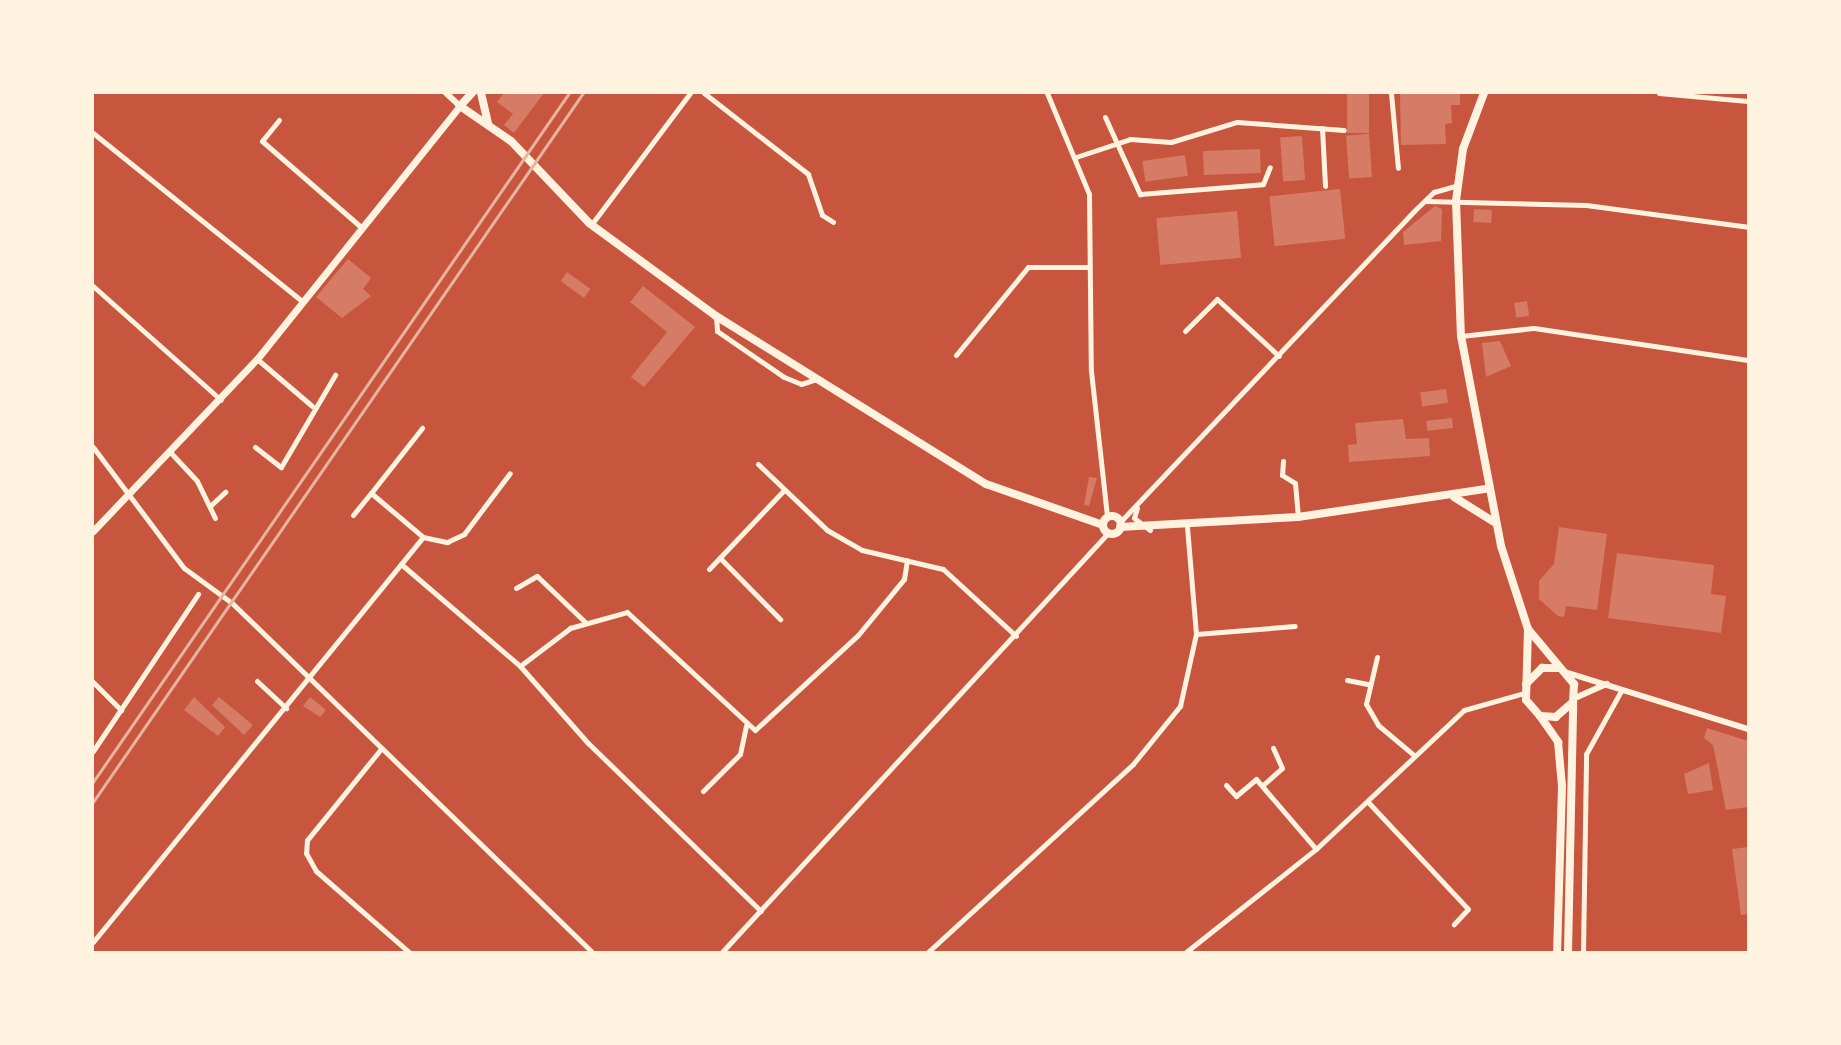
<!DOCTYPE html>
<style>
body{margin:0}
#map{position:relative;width:1841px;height:1045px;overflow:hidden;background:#c8553d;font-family:Jost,sans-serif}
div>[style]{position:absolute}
.building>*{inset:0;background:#d67c66;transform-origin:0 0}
.minor>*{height:5px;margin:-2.5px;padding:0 2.5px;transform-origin:2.5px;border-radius:2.5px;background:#fff3e0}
.tertiary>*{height:6px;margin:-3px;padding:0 3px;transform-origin:3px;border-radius:3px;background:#fff3e0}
.secondary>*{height:7px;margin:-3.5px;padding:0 3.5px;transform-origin:3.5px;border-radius:3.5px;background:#fff3e0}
.primary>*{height:8px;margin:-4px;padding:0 4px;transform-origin:4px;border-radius:4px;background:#fff3e0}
.primary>.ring{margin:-4px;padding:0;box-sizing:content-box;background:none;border:8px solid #fff3e0;border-radius:50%}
.rail>*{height:2.5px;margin:-1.25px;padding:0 1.25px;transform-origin:1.25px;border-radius:1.25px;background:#e9b49f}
span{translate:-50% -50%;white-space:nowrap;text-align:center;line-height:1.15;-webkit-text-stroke:5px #fff3e0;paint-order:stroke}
.frame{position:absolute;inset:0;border:94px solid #fff3e0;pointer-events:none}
</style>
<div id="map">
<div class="building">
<div style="clip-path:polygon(504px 93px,544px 93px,514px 133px,504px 125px,513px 114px,497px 102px)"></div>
<div style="left:1347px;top:93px;width:22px;height:40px"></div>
<div style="clip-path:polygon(1400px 93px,1460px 93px,1460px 105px,1451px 105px,1452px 123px,1445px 124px,1446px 144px,1401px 145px)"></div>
<div style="left:1369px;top:134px;width:43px;height:23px;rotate:86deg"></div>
<div style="left:1302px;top:136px;width:44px;height:22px;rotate:86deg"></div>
<div style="left:1260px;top:149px;width:24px;height:57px;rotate:88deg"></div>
<div style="left:1185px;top:155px;width:21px;height:43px;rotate:82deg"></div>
<div style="left:1340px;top:189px;width:50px;height:71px;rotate:84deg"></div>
<div style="clip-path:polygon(1435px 206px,1442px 209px,1441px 241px,1404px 245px,1403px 232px)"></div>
<div style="left:1474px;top:209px;width:18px;height:13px;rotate:3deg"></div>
<div style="left:1237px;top:211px;width:47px;height:81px;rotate:85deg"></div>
<div style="clip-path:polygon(348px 259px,371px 278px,363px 289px,371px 296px,342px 318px,316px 297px)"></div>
<div style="left:567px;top:272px;width:29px;height:11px;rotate:36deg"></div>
<div style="clip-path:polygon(643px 286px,695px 327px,644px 387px,631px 377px,667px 332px,630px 302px)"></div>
<div style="left:1527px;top:301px;width:15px;height:13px;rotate:82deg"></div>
<div style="clip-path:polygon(1500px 341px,1511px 366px,1486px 377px,1482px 343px)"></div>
<div style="left:1446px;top:389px;width:14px;height:26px;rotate:82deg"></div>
<div style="left:1452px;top:418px;width:10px;height:26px;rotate:84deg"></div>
<div style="clip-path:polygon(1403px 419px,1406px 439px,1429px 438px,1430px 456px,1349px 462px,1348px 445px,1357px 444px,1355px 423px)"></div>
<div style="clip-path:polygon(1089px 477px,1097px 478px,1089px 506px,1084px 505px)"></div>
<div style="clip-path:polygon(1559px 527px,1607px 534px,1597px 610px,1566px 606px,1564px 617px,1558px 616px,1539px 599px,1539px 581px,1554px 564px)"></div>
<div style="clip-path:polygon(1617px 553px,1714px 565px,1711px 594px,1726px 596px,1721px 633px,1608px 618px)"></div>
<div style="clip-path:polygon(194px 697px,225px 727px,218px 736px,184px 710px)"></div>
<div style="clip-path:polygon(219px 697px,253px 725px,244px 735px,212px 705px)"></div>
<div style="clip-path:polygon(310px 697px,326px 710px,320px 717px,303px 706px)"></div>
<div style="clip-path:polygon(1707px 728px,1748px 741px,1748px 807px,1726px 810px,1713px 745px,1704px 738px)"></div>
<div style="clip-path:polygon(1709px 763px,1713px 790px,1688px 794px,1684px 774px)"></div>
<div style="clip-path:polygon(1748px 847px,1748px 914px,1741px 915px,1732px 849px)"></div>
</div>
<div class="minor">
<div style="left:704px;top:93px;width:132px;rotate:37.9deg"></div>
<div style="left:808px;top:174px;width:43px;rotate:71.1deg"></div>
<div style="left:822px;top:215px;width:13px;rotate:32deg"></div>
<div style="left:1047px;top:93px;width:109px;rotate:67.4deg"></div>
<div style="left:1089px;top:194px;width:177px;rotate:89.4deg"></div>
<div style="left:1091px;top:371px;width:147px;rotate:83.7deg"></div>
<div style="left:1391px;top:93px;width:75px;rotate:84.7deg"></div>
<div style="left:1659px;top:93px;width:89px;rotate:5.1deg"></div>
<div style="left:1105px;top:117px;width:85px;rotate:65.6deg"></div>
<div style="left:1140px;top:194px;width:123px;rotate:-4.6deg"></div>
<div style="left:1263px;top:184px;width:18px;rotate:-68deg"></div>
<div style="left:279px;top:120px;width:27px;rotate:129deg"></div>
<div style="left:262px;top:141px;width:133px;rotate:41deg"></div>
<div style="left:1322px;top:128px;width:58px;rotate:87deg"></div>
<div style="left:93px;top:133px;width:270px;rotate:38.8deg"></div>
<div style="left:1076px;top:157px;width:57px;rotate:-18.4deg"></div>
<div style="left:1130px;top:139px;width:41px;rotate:4.2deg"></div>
<div style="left:1171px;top:142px;width:69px;rotate:-16.9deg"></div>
<div style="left:1237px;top:122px;width:107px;rotate:4.3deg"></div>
<div style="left:1425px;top:201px;width:161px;rotate:1.4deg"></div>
<div style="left:1586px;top:205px;width:163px;rotate:7.7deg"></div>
<div style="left:591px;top:225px;width:165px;rotate:-53.1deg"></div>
<div style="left:93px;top:286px;width:171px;rotate:41.7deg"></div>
<div style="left:716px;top:316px;width:15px;rotate:86deg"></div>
<div style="left:717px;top:331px;width:81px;rotate:34.5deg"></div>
<div style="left:784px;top:377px;width:18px;rotate:22deg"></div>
<div style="left:801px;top:384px;width:16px;rotate:-18deg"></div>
<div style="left:1185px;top:331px;width:45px;rotate:-45deg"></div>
<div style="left:1217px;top:299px;width:84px;rotate:42.6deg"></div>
<div style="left:1461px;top:336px;width:73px;rotate:-6.3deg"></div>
<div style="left:1534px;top:328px;width:216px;rotate:8.5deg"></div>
<div style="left:956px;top:355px;width:114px;rotate:-50.7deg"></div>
<div style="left:1028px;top:267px;width:59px"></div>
<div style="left:257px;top:359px;width:72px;rotate:40.5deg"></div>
<div style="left:93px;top:447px;width:151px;rotate:53.1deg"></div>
<div style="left:184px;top:568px;width:59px;rotate:36.1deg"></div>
<div style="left:232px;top:603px;width:501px;rotate:44.11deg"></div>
<div style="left:255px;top:447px;width:33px;rotate:38deg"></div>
<div style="left:281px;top:467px;width:107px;rotate:-59.6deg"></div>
<div style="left:171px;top:453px;width:38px;rotate:47deg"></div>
<div style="left:197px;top:481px;width:41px;rotate:64.1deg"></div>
<div style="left:1283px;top:461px;width:14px;rotate:94deg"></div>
<div style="left:1282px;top:475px;width:15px;rotate:32deg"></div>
<div style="left:1295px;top:483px;width:34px;rotate:85deg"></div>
<div style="left:758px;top:464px;width:95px;rotate:43.7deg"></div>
<div style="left:827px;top:530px;width:40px;rotate:29.7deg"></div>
<div style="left:862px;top:550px;width:83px;rotate:13.2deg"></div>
<div style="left:943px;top:569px;width:99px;rotate:42.5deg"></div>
<div style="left:371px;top:493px;width:83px;rotate:-51.9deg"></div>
<div style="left:210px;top:506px;width:21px;rotate:-43deg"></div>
<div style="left:1137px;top:508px;width:10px;rotate:107deg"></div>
<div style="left:1134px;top:518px;width:20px;rotate:37deg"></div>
<div style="left:353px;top:515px;width:28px;rotate:-51deg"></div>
<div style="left:371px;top:493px;width:68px;rotate:40.2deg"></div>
<div style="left:423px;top:537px;width:25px;rotate:12deg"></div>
<div style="left:447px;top:542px;width:19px;rotate:-25deg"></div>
<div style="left:464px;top:534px;width:76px;rotate:-53deg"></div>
<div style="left:1120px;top:522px;width:428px;rotate:-46.6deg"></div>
<div style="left:1414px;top:211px;width:28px;rotate:-44deg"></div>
<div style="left:1434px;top:192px;width:25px;rotate:-16deg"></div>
<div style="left:720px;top:558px;width:86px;rotate:45.5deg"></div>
<div style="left:401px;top:564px;width:157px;rotate:40.6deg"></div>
<div style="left:520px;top:666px;width:103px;rotate:48.6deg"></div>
<div style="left:588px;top:743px;width:241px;rotate:44.2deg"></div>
<div style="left:709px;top:569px;width:108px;rotate:-46.5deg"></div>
<div style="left:516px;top:588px;width:24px;rotate:-30deg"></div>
<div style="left:537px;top:576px;width:68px;rotate:43.8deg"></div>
<div style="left:1196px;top:634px;width:99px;rotate:-4.6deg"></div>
<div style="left:1377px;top:657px;width:48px;rotate:103.2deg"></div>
<div style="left:1366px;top:704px;width:24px;rotate:60deg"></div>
<div style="left:1378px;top:725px;width:48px;rotate:40deg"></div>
<div style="left:520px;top:666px;width:63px;rotate:-37.2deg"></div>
<div style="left:570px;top:628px;width:59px;rotate:-15.7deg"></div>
<div style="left:627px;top:612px;width:174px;rotate:42.7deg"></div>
<div style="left:755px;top:730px;width:140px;rotate:-42.7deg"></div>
<div style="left:858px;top:635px;width:72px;rotate:-50.6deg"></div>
<div style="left:904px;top:579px;width:19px;rotate:-81deg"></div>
<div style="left:1347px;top:680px;width:21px;rotate:11deg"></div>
<div style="left:257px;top:681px;width:40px;rotate:43deg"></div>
<div style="left:93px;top:682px;width:40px;rotate:45deg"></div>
<div style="left:380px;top:750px;width:116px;rotate:129deg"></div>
<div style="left:307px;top:840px;width:13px;rotate:94deg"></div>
<div style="left:306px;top:853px;width:21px;rotate:61deg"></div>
<div style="left:316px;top:871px;width:123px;rotate:41.1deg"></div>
<div style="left:93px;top:751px;width:189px;rotate:-56.2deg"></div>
<div style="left:1226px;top:785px;width:15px;rotate:48deg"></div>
<div style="left:1236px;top:796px;width:26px;rotate:-40deg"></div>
<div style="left:1256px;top:779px;width:92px;rotate:49.4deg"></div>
<div style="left:1263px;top:785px;width:25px;rotate:-42deg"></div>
<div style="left:1282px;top:768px;width:22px;rotate:-114deg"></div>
<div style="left:703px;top:791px;width:52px;rotate:-45deg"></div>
<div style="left:740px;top:754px;width:29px;rotate:-78deg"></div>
<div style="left:1368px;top:802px;width:146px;rotate:46.9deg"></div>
<div style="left:1468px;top:909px;width:21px;rotate:133deg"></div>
<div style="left:93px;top:942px;width:522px;rotate:-50.83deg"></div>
<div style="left:722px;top:952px;width:570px;rotate:-47.35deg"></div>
<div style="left:928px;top:952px;width:278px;rotate:-42.5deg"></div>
<div style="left:1133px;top:764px;width:75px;rotate:-51deg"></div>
<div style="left:1180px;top:706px;width:74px;rotate:-77.5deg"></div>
<div style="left:1196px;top:634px;width:108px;rotate:-94.8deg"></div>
<div style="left:1186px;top:952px;width:166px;rotate:-38.4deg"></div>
<div style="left:1316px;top:849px;width:203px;rotate:-43.2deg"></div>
<div style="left:1464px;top:710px;width:62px;rotate:-15.8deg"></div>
<div style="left:1583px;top:952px;width:198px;rotate:-89.1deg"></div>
<div style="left:1586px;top:754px;width:74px;rotate:-61deg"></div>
</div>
<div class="tertiary">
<div style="left:446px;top:93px;width:19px;rotate:43deg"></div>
<div style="left:1565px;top:672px;width:192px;rotate:17.3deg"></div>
<div style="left:1575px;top:698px;width:35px;rotate:-24deg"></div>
</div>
<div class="secondary">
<div style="left:93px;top:531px;width:238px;rotate:-46.4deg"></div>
<div style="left:257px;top:359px;width:324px;rotate:-51.3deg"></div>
</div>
<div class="primary">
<div style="left:472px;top:93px;width:18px;rotate:133deg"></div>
<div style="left:460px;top:106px;width:62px;rotate:34.5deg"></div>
<div style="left:511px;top:141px;width:113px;rotate:46.4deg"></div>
<div style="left:589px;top:223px;width:157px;rotate:36.2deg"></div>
<div style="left:716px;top:316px;width:318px;rotate:31.9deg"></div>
<div style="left:986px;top:484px;width:124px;rotate:19.3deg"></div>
<div style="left:481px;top:93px;width:31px;rotate:77deg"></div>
<div style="left:1484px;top:93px;width:60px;rotate:110.6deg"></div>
<div style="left:1463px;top:149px;width:52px;rotate:97.7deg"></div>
<div style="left:1456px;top:201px;width:135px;rotate:87.9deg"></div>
<div style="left:1461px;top:336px;width:214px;rotate:79.2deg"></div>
<div style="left:1501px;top:546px;width:87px;rotate:72deg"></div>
<div style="left:1528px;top:629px;width:72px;rotate:50.1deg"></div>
<div style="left:1574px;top:684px;width:18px;rotate:93deg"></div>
<div style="left:1573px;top:702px;width:23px;rotate:139deg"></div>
<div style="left:1556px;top:717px;width:16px;rotate:-176deg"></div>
<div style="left:1540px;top:716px;width:21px;rotate:-131deg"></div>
<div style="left:1526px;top:700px;width:71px;rotate:-88.4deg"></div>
<div style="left:1454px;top:497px;width:47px;rotate:32deg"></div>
<div class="ring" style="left:1103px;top:516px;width:10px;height:10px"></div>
<div style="left:1120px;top:527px;width:178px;rotate:-3.2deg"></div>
<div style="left:1298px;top:517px;width:190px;rotate:-8.5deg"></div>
<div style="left:1526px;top:684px;width:23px;rotate:-45deg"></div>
<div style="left:1542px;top:668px;width:16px"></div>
<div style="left:1540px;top:716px;width:32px;rotate:55deg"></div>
<div style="left:1558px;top:742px;width:44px;rotate:84.8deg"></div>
<div style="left:1562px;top:786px;width:166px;rotate:91.7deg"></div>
<div style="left:1568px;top:952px;width:247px;rotate:-88.8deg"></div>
</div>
<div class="rail">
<div style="left:93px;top:782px;width:837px;rotate:-55.36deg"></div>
<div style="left:93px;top:802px;width:862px;rotate:-55.35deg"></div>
</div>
<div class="frame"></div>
</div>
